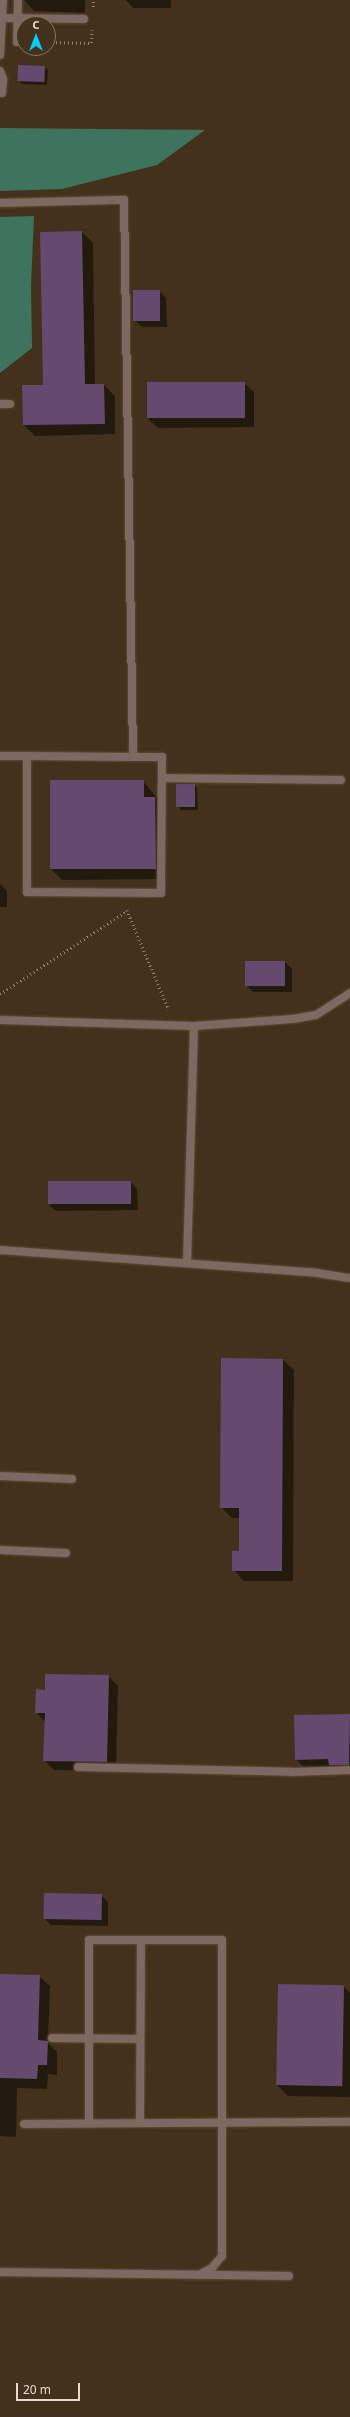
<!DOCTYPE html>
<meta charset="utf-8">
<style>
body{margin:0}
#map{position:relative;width:350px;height:2417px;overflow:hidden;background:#43311b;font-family:"Noto Sans",sans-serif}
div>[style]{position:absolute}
.forest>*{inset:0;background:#3e735d}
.shadow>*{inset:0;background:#0007}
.building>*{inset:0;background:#654a6f;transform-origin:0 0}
.path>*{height:2.5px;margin-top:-1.25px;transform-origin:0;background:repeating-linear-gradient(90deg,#918270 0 1px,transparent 0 4px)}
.roads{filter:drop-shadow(0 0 1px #5d4c38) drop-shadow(0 0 1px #5d4c38)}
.lane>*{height:8px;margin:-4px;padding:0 4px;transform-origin:4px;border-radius:4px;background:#7e6862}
.street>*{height:8px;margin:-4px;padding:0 4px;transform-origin:4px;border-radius:4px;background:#7e6862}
span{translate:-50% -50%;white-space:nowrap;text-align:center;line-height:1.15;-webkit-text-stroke:3px #43311b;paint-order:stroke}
.north{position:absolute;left:16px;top:16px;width:40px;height:40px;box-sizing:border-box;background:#43311b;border:1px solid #857563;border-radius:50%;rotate:0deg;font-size:11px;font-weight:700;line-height:16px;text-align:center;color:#e7dbcf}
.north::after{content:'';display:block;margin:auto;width:14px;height:18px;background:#08cbf9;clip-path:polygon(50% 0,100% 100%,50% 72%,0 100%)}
.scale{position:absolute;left:16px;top:2383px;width:64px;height:18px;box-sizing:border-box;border:2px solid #e7dbcf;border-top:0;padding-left:5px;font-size:12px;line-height:14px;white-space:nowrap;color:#e7dbcf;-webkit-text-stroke:3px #43311b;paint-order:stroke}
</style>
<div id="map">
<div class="forest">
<div style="clip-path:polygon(0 128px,205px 130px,157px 165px,62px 189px,0 191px)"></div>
<div style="clip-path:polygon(34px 216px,31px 286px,32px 348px,0 373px,0 217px)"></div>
</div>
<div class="shadow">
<div style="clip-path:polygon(24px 0,85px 0,85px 13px,34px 11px)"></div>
<div style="clip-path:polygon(126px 0,171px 0,171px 8px,133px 8px)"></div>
<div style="clip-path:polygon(44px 67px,48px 70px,47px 85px,22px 84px,19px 81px)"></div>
<div style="clip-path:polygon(82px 232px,93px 243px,95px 385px,104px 385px,115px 396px,115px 434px,35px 436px,24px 425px,44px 386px)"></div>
<div style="clip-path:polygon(159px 291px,166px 298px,167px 327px,142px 327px,135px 321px)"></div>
<div style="clip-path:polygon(244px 383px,254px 392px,254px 427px,158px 428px,148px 419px)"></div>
<div style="clip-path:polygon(143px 781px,166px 809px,166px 879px,62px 880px,51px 869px)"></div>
<div style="clip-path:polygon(194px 785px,197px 788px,198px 810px,181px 810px,178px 806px)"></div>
<div style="clip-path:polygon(0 884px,7px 891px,7px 907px,0 907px)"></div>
<div style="clip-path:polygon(285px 962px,292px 969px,292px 992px,253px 992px,246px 985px)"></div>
<div style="clip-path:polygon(131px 1182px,137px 1189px,138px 1210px,56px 1211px,49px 1205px)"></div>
<div style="clip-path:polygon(283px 1360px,294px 1370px,293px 1581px,244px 1581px,234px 1570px,240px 1552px,240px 1518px,232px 1518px,221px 1507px)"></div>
<div style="clip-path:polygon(108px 1676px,118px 1686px,116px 1771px,54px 1770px,44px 1760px,45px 1722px,36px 1712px,46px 1691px)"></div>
<div style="clip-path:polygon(350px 1715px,350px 1774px,305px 1769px,296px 1759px,295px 1716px)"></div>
<div style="clip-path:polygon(101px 1895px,108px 1902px,108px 1926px,51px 1925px,44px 1918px)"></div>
<div style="clip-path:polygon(0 1975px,39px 1976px,50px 1986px,48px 2043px,57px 2052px,57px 2075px,48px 2074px,47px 2089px,17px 2088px,16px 2137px,0 2136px)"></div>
<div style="clip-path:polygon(343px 1986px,350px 1993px,350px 2097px,288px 2096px,277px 2085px)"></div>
</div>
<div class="building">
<div style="left:18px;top:65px;width:27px;height:16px;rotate:2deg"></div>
<div style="clip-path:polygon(82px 231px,85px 384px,104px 384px,105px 424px,23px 425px,22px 385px,43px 385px,40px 232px)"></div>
<div style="left:160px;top:290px;width:31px;height:27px;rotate:90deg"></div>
<div style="left:245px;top:382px;width:36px;height:98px;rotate:90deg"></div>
<div style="clip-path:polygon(50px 780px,144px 780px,144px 797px,155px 797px,156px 869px,50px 869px)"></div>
<div style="left:176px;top:784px;width:19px;height:23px"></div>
<div style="left:245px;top:961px;width:40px;height:25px"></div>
<div style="left:131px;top:1181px;width:23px;height:83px;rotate:90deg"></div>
<div style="clip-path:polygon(221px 1358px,283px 1359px,282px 1571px,232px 1571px,232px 1551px,239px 1551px,239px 1508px,220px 1508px)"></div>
<div style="clip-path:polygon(45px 1674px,109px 1675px,107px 1762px,43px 1761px,45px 1713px,35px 1713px,36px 1689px,45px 1690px)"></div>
<div style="clip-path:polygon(350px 1714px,349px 1765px,329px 1765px,328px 1759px,295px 1760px,294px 1715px)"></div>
<div style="left:44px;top:1893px;width:58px;height:26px;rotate:1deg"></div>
<div style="clip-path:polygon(0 1974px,40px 1975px,38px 2040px,48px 2041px,47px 2065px,38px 2065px,37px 2079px,0 2078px)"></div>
<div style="left:278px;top:1984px;width:66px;height:101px;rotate:1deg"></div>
</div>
<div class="path">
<div style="left:93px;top:7px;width:7px;rotate:-90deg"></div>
<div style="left:48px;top:42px;width:43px;rotate:1.3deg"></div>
<div style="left:91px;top:43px;width:13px;rotate:-86deg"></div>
<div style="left:127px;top:910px;width:108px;rotate:67.2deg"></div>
<div style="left:0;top:994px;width:152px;rotate:-33.2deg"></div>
</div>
<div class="roads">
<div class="lane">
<div style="left:3px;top:18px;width:81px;rotate:0.7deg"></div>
<div style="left:17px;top:42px;width:42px;rotate:-88.6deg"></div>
<div style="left:0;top:55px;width:55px;rotate:-86.9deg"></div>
<div style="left:0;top:71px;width:9px;rotate:69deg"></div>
<div style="left:3px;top:79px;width:14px;rotate:94deg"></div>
<div style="left:0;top:203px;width:124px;rotate:-1.4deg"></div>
<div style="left:124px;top:200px;width:557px;rotate:89.07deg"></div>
<div style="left:0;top:404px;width:10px"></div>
<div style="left:0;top:756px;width:27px"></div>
<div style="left:27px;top:756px;width:106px;rotate:0.5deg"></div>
<div style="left:133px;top:757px;width:29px"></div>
<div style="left:162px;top:757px;width:136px;rotate:90.4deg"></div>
<div style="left:161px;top:893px;width:134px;rotate:-179.6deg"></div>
<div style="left:27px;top:892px;width:136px;rotate:-90deg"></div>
<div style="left:162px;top:778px;width:179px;rotate:0.6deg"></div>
<div style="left:0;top:1020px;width:194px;rotate:1.8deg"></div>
<div style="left:194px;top:1026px;width:99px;rotate:-4deg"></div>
<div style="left:293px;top:1019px;width:23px;rotate:-10deg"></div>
<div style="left:316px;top:1015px;width:40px;rotate:-32.9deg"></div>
<div style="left:0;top:1250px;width:318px;rotate:4.1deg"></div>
<div style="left:317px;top:1273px;width:33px;rotate:9deg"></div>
<div style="left:187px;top:1263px;width:237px;rotate:-88.3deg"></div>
<div style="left:0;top:1476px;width:72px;rotate:2.4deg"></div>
<div style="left:0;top:1550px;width:66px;rotate:2.6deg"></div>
<div style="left:78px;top:1767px;width:214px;rotate:1.3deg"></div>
<div style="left:292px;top:1772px;width:58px;rotate:-2deg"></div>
<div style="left:52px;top:2038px;width:88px;rotate:0.7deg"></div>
<div style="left:89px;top:2123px;width:183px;rotate:-90deg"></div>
<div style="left:89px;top:1940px;width:133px"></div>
<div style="left:222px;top:1940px;width:316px;rotate:90deg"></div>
<div style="left:222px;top:2256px;width:16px;rotate:130deg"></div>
<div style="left:212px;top:2268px;width:15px;rotate:152deg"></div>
<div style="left:140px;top:2123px;width:183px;rotate:-89.7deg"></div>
<div style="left:24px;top:2124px;width:326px;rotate:-0.4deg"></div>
</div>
<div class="street">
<div style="left:0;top:2272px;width:289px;rotate:0.8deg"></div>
</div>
</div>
<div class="north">С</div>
<div class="scale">20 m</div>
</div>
